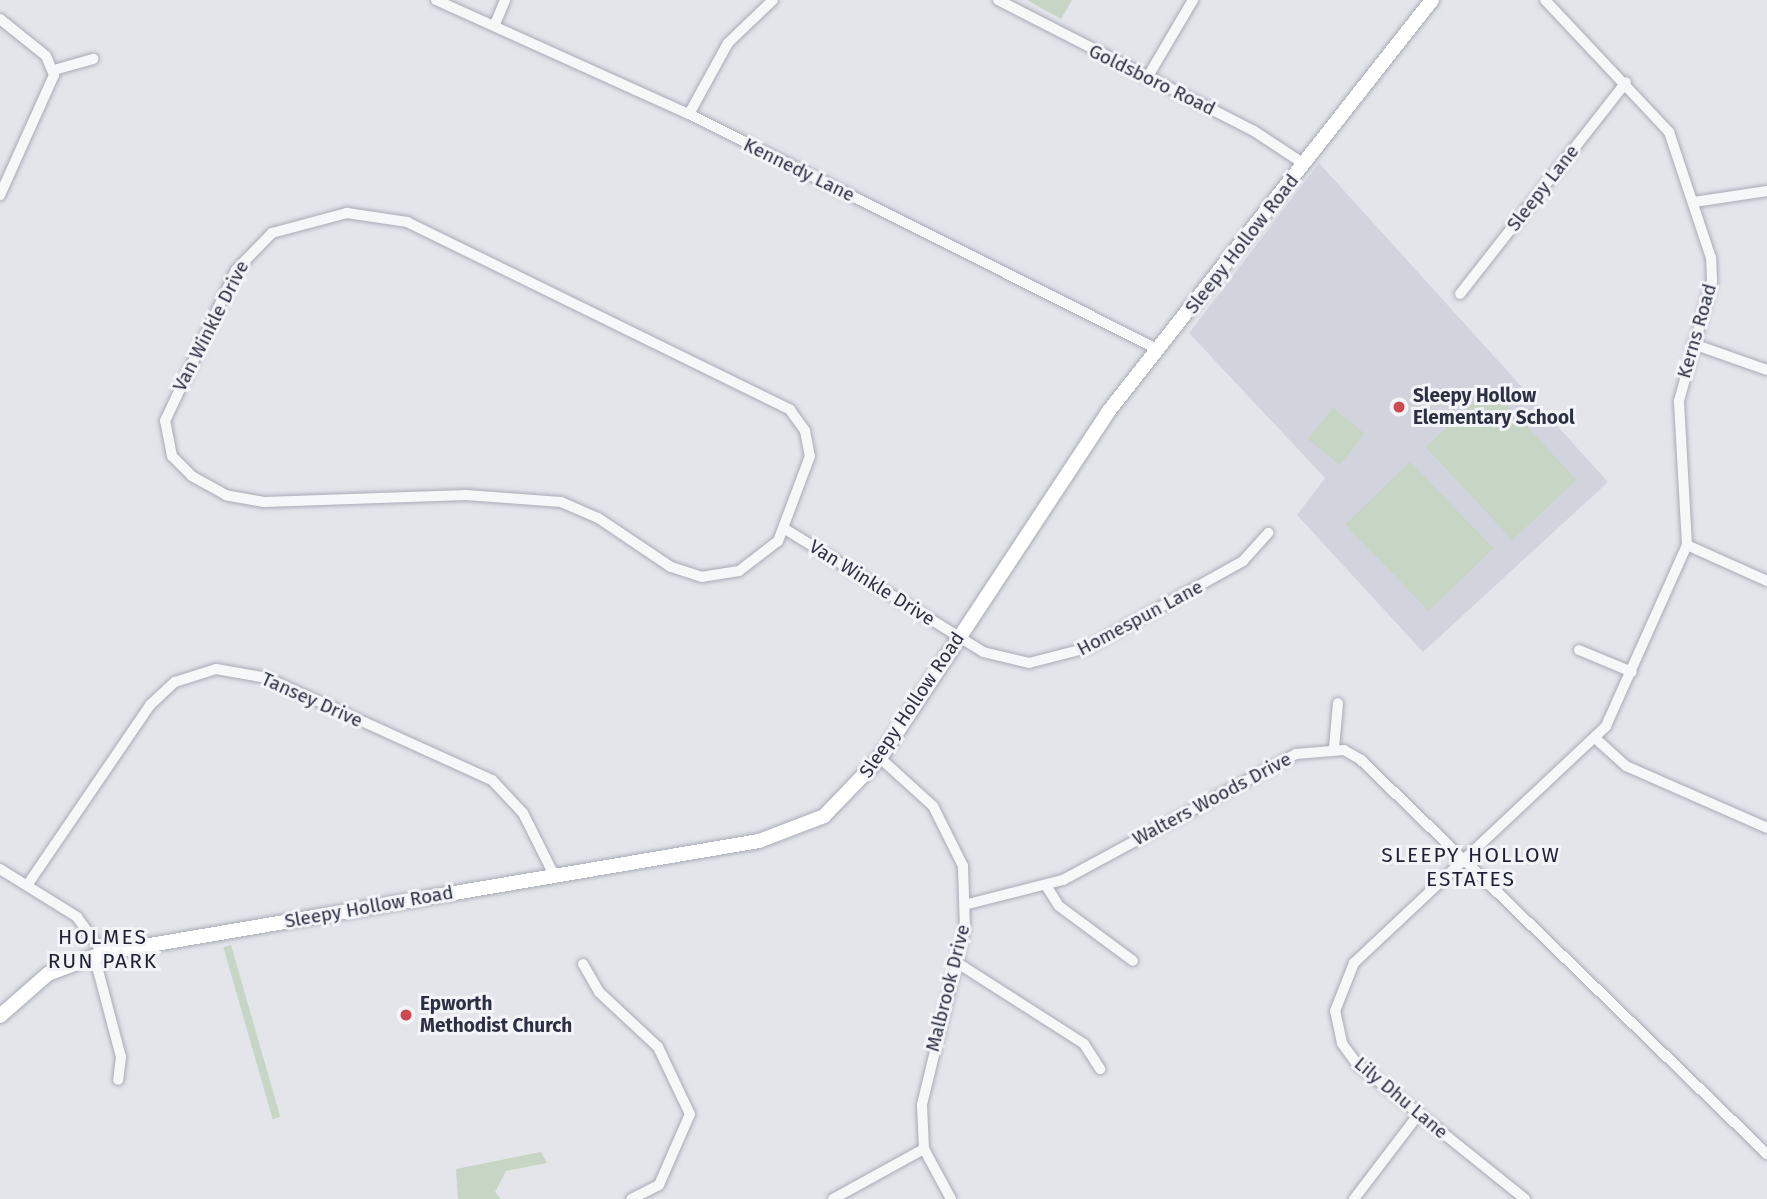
<!DOCTYPE html>
<style>
body{margin:0}
#map{position:relative;width:1767px;height:1199px;overflow:hidden;background:#e3e5eb;font-family:"Fira Sans",sans-serif}
div>[style]{position:absolute}
.built>*{inset:0;background:#d1d4dd}
.green>*{inset:0;background:#c6d5c4;transform-origin:0 0}
.roads{filter:drop-shadow(0 0 2px #a8abb5) drop-shadow(0 0 2px #a8abb5)}
.minor>*{height:10px;margin:-5px;padding:0 5px;transform-origin:5px;border-radius:5px;background:#f6f7f9}
.major>*{height:14px;margin:-7px;padding:0 7px;transform-origin:7px;border-radius:7px;background:#fff}
.dots>*{width:19px;height:19px;translate:-50% -50%;box-sizing:border-box;border:4px solid #f3f4f8;border-radius:50%}
span{translate:-50% -50%;white-space:nowrap;text-align:center;line-height:1.15;-webkit-text-stroke:6px #f3f4f8;paint-order:stroke}
.street-label{font-size:19px;color:#2b3143}
.poi-label{font-size:19px;color:#2b3143;font-weight:700}
.left{translate:0 -50%;text-align:left}
.neighbourhood-label{font-size:21px;color:#1d2234;letter-spacing:2px}
</style>
<div id="map">
<div class="built">
<div style="clip-path:polygon(1319px 163px,1608px 482px,1423px 652px,1297px 515px,1325px 478px,1189px 333px)"></div>
</div>
<div class="green">
<div style="clip-path:polygon(1027px 0,1072px 0,1061px 19px)"></div>
<div style="left:1490px;top:387px;width:127px;height:88px;rotate:47deg"></div>
<div style="left:1333px;top:408px;width:41px;height:40px;rotate:39deg"></div>
<div style="left:1410px;top:462px;width:120px;height:90px;rotate:46deg"></div>
<div style="left:231px;top:945px;width:179px;height:8px;rotate:74deg"></div>
<div style="clip-path:polygon(541px 1152px,547px 1163px,506px 1171px,495px 1192px,501px 1199px,458px 1199px,456px 1169px)"></div>
</div>
<div class="roads">
<div class="minor">
<div style="left:436px;top:0;width:277px;rotate:24.3deg"></div>
<div style="left:689px;top:114px;width:524px;rotate:26.66deg"></div>
<div style="left:998px;top:0;width:288px;rotate:27.1deg"></div>
<div style="left:1254px;top:131px;width:60px;rotate:33.4deg"></div>
<div style="left:0;top:19px;width:59px;rotate:38.8deg"></div>
<div style="left:46px;top:56px;width:21px;rotate:67deg"></div>
<div style="left:54px;top:75px;width:132px;rotate:114.2deg"></div>
<div style="left:495px;top:24px;width:26px;rotate:-67deg"></div>
<div style="left:54px;top:70px;width:41px;rotate:-15.8deg"></div>
<div style="left:1147px;top:78px;width:91px;rotate:-59.5deg"></div>
<div style="left:689px;top:114px;width:81px;rotate:-61.2deg"></div>
<div style="left:728px;top:43px;width:62px;rotate:-43.7deg"></div>
<div style="left:1694px;top:202px;width:74px;rotate:-8.6deg"></div>
<div style="left:347px;top:213px;width:61px;rotate:8.5deg"></div>
<div style="left:407px;top:222px;width:427px;rotate:26.1deg"></div>
<div style="left:790px;top:410px;width:26px;rotate:54deg"></div>
<div style="left:805px;top:431px;width:25px;rotate:79deg"></div>
<div style="left:810px;top:456px;width:91px;rotate:110.6deg"></div>
<div style="left:778px;top:541px;width:49px;rotate:142.4deg"></div>
<div style="left:739px;top:571px;width:37px;rotate:171deg"></div>
<div style="left:702px;top:577px;width:33px;rotate:-162deg"></div>
<div style="left:671px;top:567px;width:88px;rotate:-146.1deg"></div>
<div style="left:598px;top:518px;width:40px;rotate:-156.6deg"></div>
<div style="left:561px;top:502px;width:95px;rotate:-175.8deg"></div>
<div style="left:466px;top:495px;width:202px;rotate:178deg"></div>
<div style="left:264px;top:502px;width:39px;rotate:-170deg"></div>
<div style="left:226px;top:495px;width:39px;rotate:-151deg"></div>
<div style="left:192px;top:476px;width:28px;rotate:-135deg"></div>
<div style="left:172px;top:456px;width:36px;rotate:-101deg"></div>
<div style="left:165px;top:421px;width:167px;rotate:-64.8deg"></div>
<div style="left:236px;top:270px;width:52px;rotate:-45.8deg"></div>
<div style="left:272px;top:233px;width:78px;rotate:-14.9deg"></div>
<div style="left:1460px;top:294px;width:269px;rotate:-51.9deg"></div>
<div style="left:1693px;top:344px;width:78px;rotate:19.4deg"></div>
<div style="left:785px;top:529px;width:233px;rotate:31.8deg"></div>
<div style="left:983px;top:652px;width:47px;rotate:13.4deg"></div>
<div style="left:1029px;top:663px;width:60px;rotate:-14.5deg"></div>
<div style="left:1087px;top:648px;width:179px;rotate:-29.1deg"></div>
<div style="left:1243px;top:561px;width:38px;rotate:-48deg"></div>
<div style="left:1687px;top:545px;width:88px;rotate:24.2deg"></div>
<div style="left:1579px;top:650px;width:57px;rotate:22.5deg"></div>
<div style="left:1595px;top:738px;width:42px;rotate:42.1deg"></div>
<div style="left:1626px;top:766px;width:154px;rotate:23.7deg"></div>
<div style="left:1334px;top:748px;width:45px;rotate:-84.9deg"></div>
<div style="left:880px;top:758px;width:72px;rotate:42.2deg"></div>
<div style="left:933px;top:806px;width:67px;rotate:63.4deg"></div>
<div style="left:963px;top:866px;width:62px;rotate:88.2deg"></div>
<div style="left:965px;top:928px;width:182px;rotate:103.7deg"></div>
<div style="left:922px;top:1105px;width:44px;rotate:87.4deg"></div>
<div style="left:924px;top:1149px;width:57px;rotate:61.6deg"></div>
<div style="left:0;top:869px;width:91px;rotate:31.9deg"></div>
<div style="left:77px;top:917px;width:44px;rotate:54.2deg"></div>
<div style="left:28px;top:884px;width:217px;rotate:-55.7deg"></div>
<div style="left:150px;top:705px;width:34px;rotate:-43deg"></div>
<div style="left:175px;top:682px;width:43px;rotate:-17.6deg"></div>
<div style="left:216px;top:669px;width:52px;rotate:10deg"></div>
<div style="left:267px;top:678px;width:247px;rotate:24.4deg"></div>
<div style="left:492px;top:780px;width:45px;rotate:46.8deg"></div>
<div style="left:523px;top:813px;width:69px;rotate:63.4deg"></div>
<div style="left:1047px;top:887px;width:22px;rotate:58deg"></div>
<div style="left:1059px;top:906px;width:92px;rotate:36.6deg"></div>
<div style="left:968px;top:904px;width:98px;rotate:-14.2deg"></div>
<div style="left:1063px;top:880px;width:265px;rotate:-28.4deg"></div>
<div style="left:1296px;top:754px;width:48px;rotate:-4.8deg"></div>
<div style="left:1344px;top:750px;width:20px;rotate:30deg"></div>
<div style="left:1361px;top:760px;width:566px;rotate:44.14deg"></div>
<div style="left:94px;top:955px;width:106px;rotate:75.2deg"></div>
<div style="left:121px;top:1057px;width:23px;rotate:97deg"></div>
<div style="left:956px;top:962px;width:152px;rotate:32.6deg"></div>
<div style="left:1084px;top:1044px;width:30px;rotate:57deg"></div>
<div style="left:583px;top:964px;width:32px;rotate:60deg"></div>
<div style="left:599px;top:992px;width:81px;rotate:43deg"></div>
<div style="left:658px;top:1047px;width:74px;rotate:64.5deg"></div>
<div style="left:690px;top:1114px;width:77px;rotate:113.6deg"></div>
<div style="left:659px;top:1185px;width:31px;rotate:153deg"></div>
<div style="left:833px;top:1199px;width:104px;rotate:-28.8deg"></div>
<div style="left:1354px;top:1199px;width:106px;rotate:-52.7deg"></div>
<div style="left:1525px;top:1199px;width:216px;rotate:-141.2deg"></div>
<div style="left:1357px;top:1064px;width:26px;rotate:-126deg"></div>
<div style="left:1342px;top:1043px;width:33px;rotate:-102deg"></div>
<div style="left:1335px;top:1011px;width:52px;rotate:-68.4deg"></div>
<div style="left:1354px;top:963px;width:346px;rotate:-43.2deg"></div>
<div style="left:1606px;top:726px;width:198px;rotate:-65.9deg"></div>
<div style="left:1687px;top:545px;width:144px;rotate:-93.2deg"></div>
<div style="left:1679px;top:401px;width:124px;rotate:-74.6deg"></div>
<div style="left:1712px;top:281px;width:23px;rotate:-92deg"></div>
<div style="left:1711px;top:258px;width:133px;rotate:-108.4deg"></div>
<div style="left:1669px;top:132px;width:181px;rotate:-133.2deg"></div>
</div>
<div class="major">
<div style="left:0;top:1016px;width:64px;rotate:-41.2deg"></div>
<div style="left:48px;top:974px;width:59px;rotate:-20.9deg"></div>
<div style="left:103px;top:953px;width:665px;rotate:-9.69deg"></div>
<div style="left:759px;top:841px;width:70px;rotate:-21deg"></div>
<div style="left:824px;top:816px;width:81px;rotate:-46deg"></div>
<div style="left:880px;top:758px;width:414px;rotate:-56.6deg"></div>
<div style="left:1108px;top:412px;width:524px;rotate:-51.82deg"></div>
</div>
</div>
<div class="dots">
<div style="left:1399px;top:407px;background:#cd4b4e"></div>
<div style="left:406px;top:1015px;background:#cd4b4e"></div>
</div>
<div class="street-label">
<span style="left:1152px;top:80px;rotate:26deg">Goldsboro Road</span>
<span style="left:799px;top:170px;rotate:26deg">Kennedy Lane</span>
<span style="left:1543px;top:188px;rotate:-52deg">Sleepy Lane</span>
<span style="left:1242px;top:244px;rotate:-52deg">Sleepy Hollow Road</span>
<span style="left:211px;top:326px;rotate:-63deg">Van Winkle Drive</span>
<span style="left:1697px;top:331px;rotate:-74deg">Kerns Road</span>
<span style="left:872px;top:583px;rotate:32deg">Van Winkle Drive</span>
<span style="left:1140px;top:618px;rotate:-28deg">Homespun Lane</span>
<span style="left:312px;top:700px;rotate:24deg">Tansey Drive</span>
<span style="left:912px;top:705px;rotate:-56deg">Sleepy Hollow Road</span>
<span style="left:1212px;top:799px;rotate:-28deg">Walters Woods Drive</span>
<span style="left:369px;top:907px;rotate:-10deg">Sleepy Hollow Road</span>
<span style="left:948px;top:988px;rotate:-76deg">Malbrook Drive</span>
<span style="left:1401px;top:1098px;rotate:40deg">Lily Dhu Lane</span>
</div>
<div class="poi-label">
<span class="left" style="left:1413px;top:407px">Sleepy Hollow<br>Elementary School</span>
<span class="left" style="left:420px;top:1015px">Epworth<br>Methodist Church</span>
</div>
<div class="neighbourhood-label">
<span style="left:1471px;top:867px">SLEEPY HOLLOW<br>ESTATES</span>
<span style="left:103px;top:949px">HOLMES<br>RUN PARK</span>
</div>
</div>
